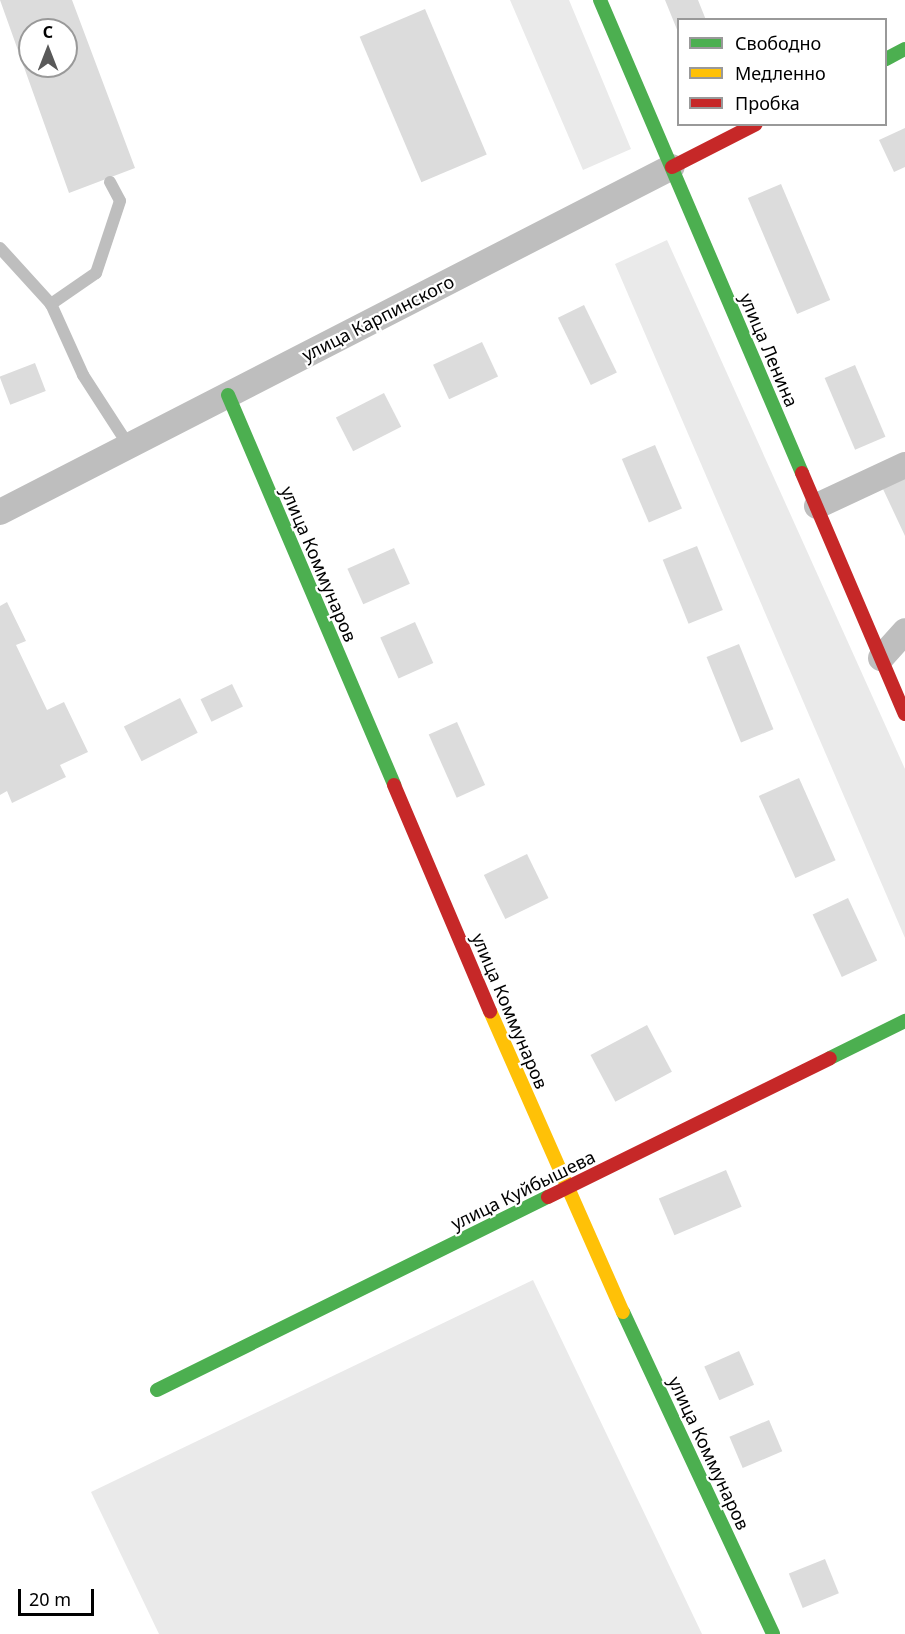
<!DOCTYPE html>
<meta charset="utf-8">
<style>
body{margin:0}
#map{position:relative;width:905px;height:1634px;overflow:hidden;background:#fff;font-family:"Noto Sans",sans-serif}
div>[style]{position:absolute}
.green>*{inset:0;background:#eaeaea}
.building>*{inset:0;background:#dcdcdc;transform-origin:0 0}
.lane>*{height:12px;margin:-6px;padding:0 6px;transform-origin:6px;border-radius:6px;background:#bebebe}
.street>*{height:26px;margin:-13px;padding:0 13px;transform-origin:13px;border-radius:13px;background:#bebebe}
.fast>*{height:14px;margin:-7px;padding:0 7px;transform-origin:7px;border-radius:7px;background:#4caf50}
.slow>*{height:14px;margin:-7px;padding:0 7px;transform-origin:7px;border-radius:7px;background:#ffc107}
.jam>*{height:14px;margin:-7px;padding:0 7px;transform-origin:7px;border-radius:7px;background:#c62828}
span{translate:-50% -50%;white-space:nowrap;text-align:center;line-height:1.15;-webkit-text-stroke:4.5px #fff;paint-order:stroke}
.street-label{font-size:18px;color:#000}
.legend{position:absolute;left:677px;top:18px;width:210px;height:108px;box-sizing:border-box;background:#fff;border:2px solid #999;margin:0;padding:8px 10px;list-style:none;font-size:18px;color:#000}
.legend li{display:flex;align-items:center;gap:12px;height:30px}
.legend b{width:30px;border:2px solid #999}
.north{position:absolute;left:18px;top:18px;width:60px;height:60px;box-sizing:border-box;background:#fff;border:2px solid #999;border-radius:50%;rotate:0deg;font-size:16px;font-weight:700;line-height:24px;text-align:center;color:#000}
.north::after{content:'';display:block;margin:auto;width:21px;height:27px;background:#595959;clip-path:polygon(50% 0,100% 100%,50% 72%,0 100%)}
.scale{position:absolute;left:18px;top:1589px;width:76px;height:27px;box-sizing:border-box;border:3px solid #000;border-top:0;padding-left:8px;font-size:18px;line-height:21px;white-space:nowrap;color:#000;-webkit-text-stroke:4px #fff;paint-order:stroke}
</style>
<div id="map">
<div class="green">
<div style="clip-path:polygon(510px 0,569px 0,631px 149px,583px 170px)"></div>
<div style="clip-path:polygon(667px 240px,905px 769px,905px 938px,615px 264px)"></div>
<div style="clip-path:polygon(533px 1280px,702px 1634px,159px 1634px,91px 1492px)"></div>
</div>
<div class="building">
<div style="clip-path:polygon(evenodd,0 0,72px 0,135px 168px,69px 193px,0 0,30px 30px,66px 30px,66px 66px,30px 66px,30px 30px)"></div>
<div style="clip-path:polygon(665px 0,698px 0,706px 20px,678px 20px,678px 32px)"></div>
<div style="left:425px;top:9px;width:158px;height:71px;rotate:67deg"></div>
<div style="clip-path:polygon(905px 128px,905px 167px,894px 172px,879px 140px)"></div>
<div style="left:781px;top:184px;width:126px;height:36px;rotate:67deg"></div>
<div style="left:584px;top:305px;width:75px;height:29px;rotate:64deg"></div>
<div style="left:482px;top:342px;width:38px;height:54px;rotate:65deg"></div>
<div style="left:35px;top:363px;width:30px;height:38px;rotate:69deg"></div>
<div style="left:855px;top:365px;width:78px;height:33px;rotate:67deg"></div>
<div style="left:384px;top:393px;width:38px;height:54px;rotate:63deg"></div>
<div style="left:655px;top:445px;width:69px;height:36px;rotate:67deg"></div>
<div style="clip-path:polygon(905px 478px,905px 536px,883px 489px)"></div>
<div style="left:697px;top:546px;width:69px;height:37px;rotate:68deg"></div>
<div style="left:394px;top:548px;width:39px;height:51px;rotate:66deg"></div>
<div style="clip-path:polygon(7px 602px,26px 641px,16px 645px,47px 710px,64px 702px,88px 752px,60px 765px,66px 777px,12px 803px,7px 791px,0 795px,0 606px)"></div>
<div style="left:415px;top:622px;width:45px;height:38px;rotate:66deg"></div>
<div style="left:739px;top:644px;width:92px;height:35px;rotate:68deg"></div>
<div style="left:232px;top:684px;width:25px;height:35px;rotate:64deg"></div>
<div style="left:180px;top:698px;width:39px;height:63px;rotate:63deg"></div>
<div style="left:457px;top:722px;width:69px;height:31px;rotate:66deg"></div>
<div style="left:799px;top:778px;width:90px;height:44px;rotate:66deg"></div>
<div style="left:527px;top:854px;width:49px;height:48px;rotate:64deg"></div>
<div style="left:848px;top:898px;width:69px;height:39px;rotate:65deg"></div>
<div style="left:647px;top:1025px;width:53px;height:64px;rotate:62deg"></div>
<div style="left:726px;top:1170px;width:40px;height:73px;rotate:67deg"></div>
<div style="left:739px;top:1351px;width:37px;height:38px;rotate:66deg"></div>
<div style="left:769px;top:1420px;width:34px;height:43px;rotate:67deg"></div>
<div style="left:825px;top:1559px;width:37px;height:39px;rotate:68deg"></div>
</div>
<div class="lane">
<div style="left:110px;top:182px;width:21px;rotate:62deg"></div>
<div style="left:120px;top:201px;width:76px;rotate:108.4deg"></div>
<div style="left:96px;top:273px;width:55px;rotate:145.4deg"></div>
<div style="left:51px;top:304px;width:78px;rotate:65.7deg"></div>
<div style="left:83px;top:375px;width:85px;rotate:57.1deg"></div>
<div style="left:0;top:248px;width:76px;rotate:47.7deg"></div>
</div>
<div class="street">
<div style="left:817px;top:506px;width:97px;rotate:-25deg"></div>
<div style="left:0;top:512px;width:755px;rotate:-27.18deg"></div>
<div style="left:881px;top:658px;width:36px;rotate:-48deg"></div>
</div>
<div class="fast">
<div style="left:600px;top:0;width:514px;rotate:66.87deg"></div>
<div style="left:886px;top:59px;width:21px;rotate:-28deg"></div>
<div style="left:228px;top:395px;width:424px;rotate:66.9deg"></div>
<div style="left:830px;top:1058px;width:84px;rotate:-26.3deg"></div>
<div style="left:623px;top:1312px;width:355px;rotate:65deg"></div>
<div style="left:157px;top:1390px;width:436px;rotate:-26.3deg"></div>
</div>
<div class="slow">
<div style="left:490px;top:1011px;width:329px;rotate:66.2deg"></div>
</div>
<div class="jam">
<div style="left:672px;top:167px;width:94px;rotate:-27.1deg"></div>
<div style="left:802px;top:473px;width:262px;rotate:66.9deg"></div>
<div style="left:394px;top:785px;width:246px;rotate:67deg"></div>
<div style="left:548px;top:1197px;width:314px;rotate:-26.2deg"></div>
</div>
<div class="street-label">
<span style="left:378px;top:318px;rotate:-27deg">улица Карпинского</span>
<span style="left:769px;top:350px;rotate:67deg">улица Ленина</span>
<span style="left:319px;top:564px;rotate:67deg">улица Коммунаров</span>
<span style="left:510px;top:1011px;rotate:67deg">улица Коммунаров</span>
<span style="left:523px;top:1190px;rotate:-26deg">улица Куйбышева</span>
<span style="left:709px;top:1453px;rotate:65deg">улица Коммунаров</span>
</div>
<ul class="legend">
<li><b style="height:8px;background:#4caf50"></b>Свободно</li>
<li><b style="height:8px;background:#ffc107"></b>Медленно</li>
<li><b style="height:8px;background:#c62828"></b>Пробка</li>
</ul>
<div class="north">С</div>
<div class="scale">20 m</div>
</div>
